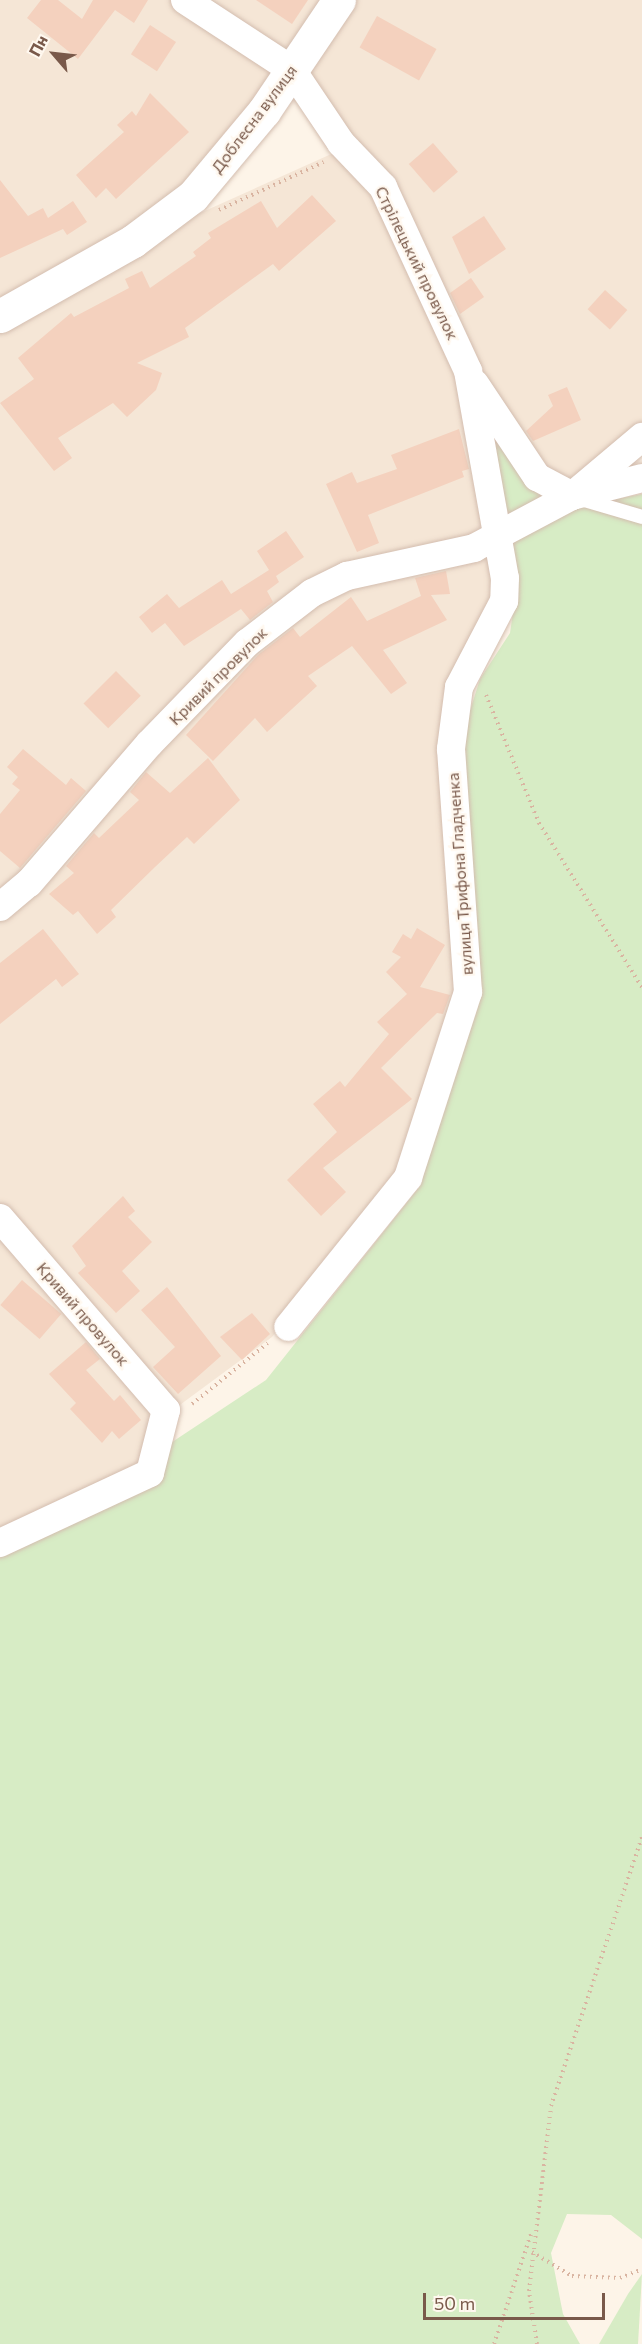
<!DOCTYPE html>
<meta charset="utf-8">
<style>
body{margin:0}
#map{position:relative;width:642px;height:2344px;overflow:hidden;background:#fdf4e8;font-family:Commissioner,sans-serif}
div>[style]{position:absolute}
.residential>*{inset:0;background:#f5e6d6}
.green>*{inset:0;background:#d7ecc5}
.building>*{inset:0;background:#f4d1be;transform-origin:0 0}
.path>*{height:4px;margin-top:-2px;transform-origin:0;background:repeating-linear-gradient(90deg,#d9b4a1 0 1.5px,transparent 0 6px)}
.roads{filter:drop-shadow(0 0 2px #d3bdaf) drop-shadow(0 0 2px #d3bdaf)}
.service>*{height:14px;margin:-7px;padding:0 7px;transform-origin:7px;border-radius:7px;background:#fff}
.minor>*{height:28px;margin:-14px;padding:0 14px;transform-origin:14px;border-radius:14px;background:#fff}
.tertiary>*{height:33px;margin:-16.5px;padding:0 16.5px;transform-origin:16.5px;border-radius:16.5px;background:#fff}
span{translate:-50% -50%;white-space:nowrap;text-align:center;line-height:1.15;-webkit-text-stroke:4.5px #fff8ef;paint-order:stroke}
.street-label{font-size:16px;color:#79594a}
.north{position:absolute;left:24px;top:24px;width:60px;height:60px;-webkit-text-stroke:4px #fff8ef;paint-order:stroke;rotate:298deg;font-size:16px;font-weight:700;line-height:24px;text-align:center;color:#79594a}
.north::after{content:'';display:block;margin:auto;width:21px;height:27px;background:#79594a;clip-path:polygon(50% 0,100% 100%,50% 72%,0 100%)}
.scale{position:absolute;left:423px;top:2293px;width:182px;height:27px;box-sizing:border-box;border:3px solid #79594a;border-top:0;padding-left:8px;font-size:18px;line-height:21px;white-space:nowrap;color:#79594a;-webkit-text-stroke:4px #fff8ef;paint-order:stroke}
</style>
<div id="map">
<div class="residential">
<div style="clip-path:polygon(0 0,174px 0,279px 72px,182px 197px,0 308px)"></div>
<div style="clip-path:polygon(196px 0,328px 0,292px 53px)"></div>
<div style="clip-path:polygon(353px 0,642px 0,642px 427px,583px 490px,535px 467px,306px 70px)"></div>
<div style="clip-path:polygon(338px 151px,377px 194px,459px 367px,483px 521px,472px 545px,305px 591px,0 900px,0 329px,178px 223px)"></div>
<div style="clip-path:polygon(484px 552px,501px 571px,464px 663px,465px 984px,403px 1175px,272px 1337px,173px 1410px,0 1210px,0 914px,232px 664px,342px 583px)"></div>
<div style="clip-path:polygon(0 1224px,155px 1410px,144px 1469px,0 1537px)"></div>
</div>
<div class="green">
<div style="clip-path:polygon(500px 439px,571px 508px,642px 494px,642px 2239px,611px 2215px,567px 2214px,551px 2253px,563px 2314px,580px 2344px,0 2344px,0 1556px,266px 1380px,420px 1186px,478px 994px,462px 736px,480px 679px,510px 633px,518px 577px,486px 447px)"></div>
<div style="clip-path:polygon(642px 2274px,638px 2344px,599px 2344px,628px 2294px)"></div>
</div>
<div class="building">
<div style="clip-path:polygon(41px 0,58px 0,82px 19px,93px 0,148px 0,134px 23px,115px 10px,78px 59px,27px 18px)"></div>
<div style="clip-path:polygon(256px 0,308px 0,292px 24px)"></div>
<div style="left:377px;top:16px;width:68px;height:36px;rotate:29deg"></div>
<div style="left:150px;top:25px;width:31px;height:35px;rotate:33deg"></div>
<div style="clip-path:polygon(150px 93px,189px 132px,116px 199px,106px 188px,96px 198px,76px 175px,124px 132px,117px 125px,132px 111px,136px 116px)"></div>
<div style="left:433px;top:143px;width:38px;height:32px;rotate:49deg"></div>
<div style="clip-path:polygon(0 180px,28px 216px,43px 208px,48px 218px,73px 201px,87px 222px,67px 235px,63px 229px,0 258px)"></div>
<div style="clip-path:polygon(312px 195px,336px 221px,279px 271px,273px 264px,185px 328px,189px 337px,137px 363px,162px 373px,156px 390px,127px 417px,113px 403px,58px 438px,72px 458px,54px 471px,0 403px,34px 379px,18px 358px,71px 313px,74px 317px,129px 288px,125px 279px,142px 271px,150px 288px,196px 256px,193px 252px,211px 238px,208px 233px,261px 201px,277px 228px)"></div>
<div style="clip-path:polygon(484px 216px,506px 249px,469px 274px,452px 237px)"></div>
<div style="clip-path:polygon(471px 278px,484px 297px,460px 314px,450px 293px)"></div>
<div style="left:605px;top:290px;width:30px;height:26px;rotate:42deg"></div>
<div style="clip-path:polygon(567px 387px,581px 420px,533px 441px,526px 431px,553px 406px,548px 395px)"></div>
<div style="clip-path:polygon(459px 429px,469px 469px,462px 471px,464px 477px,368px 515px,379px 543px,357px 552px,326px 484px,352px 472px,357px 483px,397px 469px,391px 455px)"></div>
<div style="clip-path:polygon(286px 531px,304px 557px,276px 576px,279px 582px,267px 591px,273px 602px,250px 620px,241px 609px,184px 646px,165px 623px,152px 633px,139px 617px,167px 594px,179px 608px,222px 580px,231px 594px,269px 570px,257px 551px)"></div>
<div style="clip-path:polygon(446px 571px,450px 594px,431px 595px,447px 620px,383px 650px,407px 683px,391px 694px,352px 646px,308px 676px,317px 686px,267px 732px,255px 718px,213px 761px,186px 735px,258px 655px,293px 628px,300px 637px,351px 597px,367px 621px,421px 596px,415px 578px)"></div>
<div style="left:116px;top:671px;width:35px;height:46px;rotate:45deg"></div>
<div style="clip-path:polygon(23px 749px,66px 785px,71px 778px,86px 791px,20px 868px,0 851px,0 814px,20px 790px,12px 784px,18px 777px,7px 767px)"></div>
<div style="clip-path:polygon(208px 758px,240px 800px,194px 844px,187px 837px,155px 867px,111px 910px,116px 917px,97px 934px,78px 911px,73px 915px,49px 894px,74px 873px,66px 866px,94px 833px,99px 838px,139px 800px,130px 792px,146px 772px,170px 793px)"></div>
<div style="clip-path:polygon(417px 928px,445px 945px,420px 987px,450px 995px,443px 1014px,437px 1013px,381px 1068px,412px 1099px,323px 1168px,346px 1192px,321px 1216px,287px 1180px,337px 1132px,313px 1104px,340px 1081px,345px 1087px,389px 1034px,377px 1022px,407px 994px,386px 972px,401px 957px,392px 952px,403px 934px,411px 939px)"></div>
<div style="clip-path:polygon(43px 929px,79px 974px,62px 987px,56px 979px,0 1024px,0 963px)"></div>
<div style="clip-path:polygon(123px 1196px,135px 1211px,128px 1217px,152px 1242px,122px 1271px,140px 1291px,116px 1313px,78px 1273px,86px 1266px,72px 1246px)"></div>
<div style="left:22px;top:1280px;width:52px;height:33px;rotate:41deg"></div>
<div style="clip-path:polygon(167px 1287px,221px 1356px,178px 1394px,153px 1367px,175px 1347px,141px 1310px)"></div>
<div style="clip-path:polygon(252px 1313px,270px 1334px,242px 1360px,220px 1337px)"></div>
<div style="clip-path:polygon(86px 1342px,100px 1359px,86px 1370px,114px 1401px,120px 1395px,141px 1420px,119px 1439px,112px 1431px,102px 1443px,70px 1409px,76px 1403px,49px 1374px)"></div>
</div>
<div class="path">
<div style="left:219px;top:210px;width:115px;rotate:-24.6deg"></div>
<div style="left:486px;top:695px;width:139px;rotate:67.5deg"></div>
<div style="left:539px;top:823px;width:194px;rotate:57.9deg"></div>
<div style="left:192px;top:1404px;width:97px;rotate:-38.8deg"></div>
<div style="left:532px;top:2252px;width:47px;rotate:31deg"></div>
<div style="left:572px;top:2276px;width:48px;rotate:2.4deg"></div>
<div style="left:620px;top:2278px;width:24px;rotate:-22deg"></div>
<div style="left:494px;top:2344px;width:119px;rotate:-71.4deg"></div>
<div style="left:537px;top:2344px;width:54px;rotate:-98.6deg"></div>
<div style="left:529px;top:2291px;width:186px;rotate:-83.2deg"></div>
<div style="left:551px;top:2106px;width:284px;rotate:-71.3deg"></div>
</div>
<div class="roads">
<div class="service">
<div style="left:581px;top:499px;width:64px;rotate:16.4deg"></div>
</div>
<div class="minor">
<div style="left:185px;top:0;width:128px;rotate:33.2deg"></div>
<div style="left:292px;top:70px;width:88px;rotate:56.1deg"></div>
<div style="left:341px;top:143px;width:61px;rotate:46.3deg"></div>
<div style="left:383px;top:187px;width:203px;rotate:65.2deg"></div>
<div style="left:468px;top:371px;width:210px;rotate:79.9deg"></div>
<div style="left:505px;top:578px;width:23px;rotate:92deg"></div>
<div style="left:504px;top:601px;width:97px;rotate:117.6deg"></div>
<div style="left:459px;top:687px;width:63px;rotate:97.4deg"></div>
<div style="left:451px;top:749px;width:244px;rotate:86deg"></div>
<div style="left:468px;top:992px;width:195px;rotate:107.9deg"></div>
<div style="left:408px;top:1178px;width:191px;rotate:128.8deg"></div>
<div style="left:475px;top:384px;width:112px;rotate:56.3deg"></div>
<div style="left:537px;top:477px;width:40px;rotate:28deg"></div>
<div style="left:572px;top:496px;width:92px;rotate:-40.1deg"></div>
<div style="left:0;top:907px;width:38px;rotate:-40deg"></div>
<div style="left:29px;top:883px;width:184px;rotate:-49.2deg"></div>
<div style="left:149px;top:744px;width:141px;rotate:-45.9deg"></div>
<div style="left:247px;top:643px;width:82px;rotate:-37.6deg"></div>
<div style="left:312px;top:593px;width:39px;rotate:-26deg"></div>
<div style="left:347px;top:576px;width:130px;rotate:-12.4deg"></div>
<div style="left:474px;top:548px;width:111px;rotate:-28deg"></div>
<div style="left:572px;top:496px;width:72px;rotate:-14.4deg"></div>
<div style="left:0;top:1218px;width:254px;rotate:49.2deg"></div>
<div style="left:166px;top:1410px;width:65px;rotate:104.3deg"></div>
<div style="left:150px;top:1473px;width:166px;rotate:155deg"></div>
</div>
<div class="tertiary">
<div style="left:0;top:316px;width:153px;rotate:-29.4deg"></div>
<div style="left:133px;top:241px;width:75px;rotate:-36.9deg"></div>
<div style="left:193px;top:196px;width:111px;rotate:-50.1deg"></div>
<div style="left:264px;top:111px;width:134px;rotate:-56deg"></div>
</div>
</div>
<div class="street-label">
<span style="left:254px;top:119px;rotate:-53deg">Доблесна вулиця</span>
<span style="left:417px;top:263px;rotate:64deg">Стрілецький провулок</span>
<span style="left:218px;top:676px;rotate:-45deg">Кривий провулок</span>
<span style="left:460px;top:874px;rotate:-94deg">вулиця Трифона Гладченка</span>
<span style="left:83px;top:1314px;rotate:49deg">Кривий провулок</span>
</div>
<div class="north">Пн</div>
<div class="scale">50 m</div>
</div>
